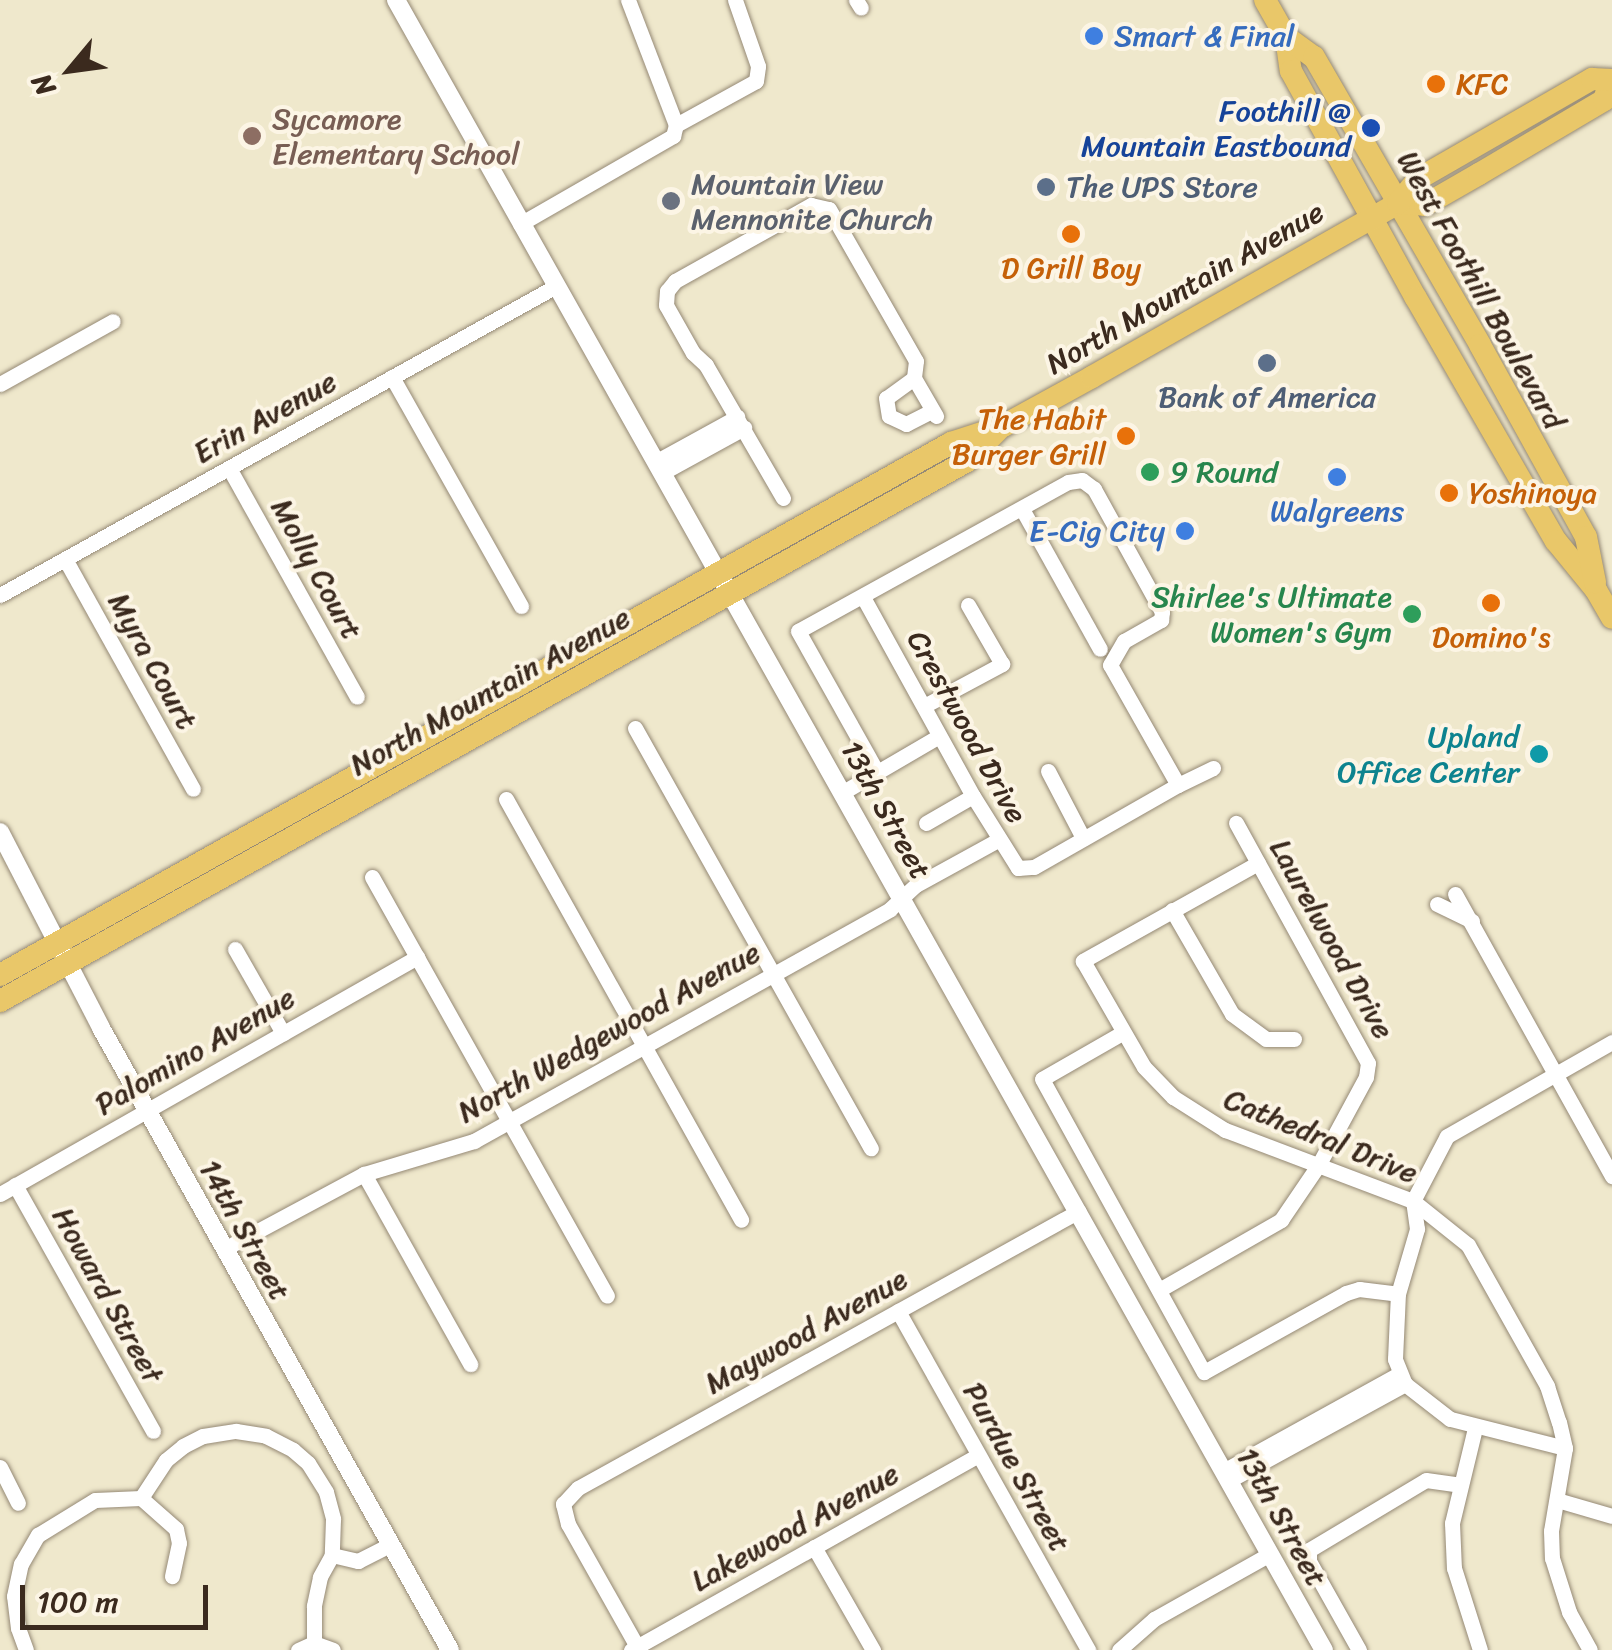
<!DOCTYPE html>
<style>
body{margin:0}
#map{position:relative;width:1612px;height:1650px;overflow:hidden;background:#efe8cc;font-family:Sriracha,sans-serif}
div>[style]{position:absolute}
.roads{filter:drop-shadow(0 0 2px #958975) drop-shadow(0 0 2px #958975)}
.minor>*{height:15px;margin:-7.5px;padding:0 7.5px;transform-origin:7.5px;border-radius:7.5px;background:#fff}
.tertiary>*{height:18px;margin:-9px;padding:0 9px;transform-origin:9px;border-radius:9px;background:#fff}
.primary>*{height:22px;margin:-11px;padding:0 11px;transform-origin:11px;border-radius:11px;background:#e9c769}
.dots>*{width:28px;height:28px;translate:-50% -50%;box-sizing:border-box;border:5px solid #fcf5e5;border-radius:50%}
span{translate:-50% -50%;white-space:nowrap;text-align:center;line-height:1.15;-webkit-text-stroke:8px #fcf5e5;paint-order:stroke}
.shop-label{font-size:30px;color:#366cbe}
.left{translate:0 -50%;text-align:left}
.right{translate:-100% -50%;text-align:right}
.food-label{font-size:30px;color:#c56008}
.transit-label{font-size:30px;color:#164399}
.education-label{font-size:30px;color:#785e54}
.worship-label{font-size:30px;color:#5b616d}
.service-label{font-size:30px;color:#4e5e75}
.street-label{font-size:30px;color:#3b2a1e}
.leisure-label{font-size:30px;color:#27864d}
.culture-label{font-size:30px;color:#0d838f}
.north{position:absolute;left:20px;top:20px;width:100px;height:100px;-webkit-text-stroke:8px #fcf5e5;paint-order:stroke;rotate:241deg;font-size:28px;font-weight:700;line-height:40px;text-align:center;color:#3b2a1e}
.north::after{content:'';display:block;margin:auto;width:35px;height:45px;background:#3b2a1e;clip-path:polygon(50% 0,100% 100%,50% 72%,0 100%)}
.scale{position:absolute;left:20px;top:1585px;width:188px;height:45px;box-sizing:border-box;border:5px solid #3b2a1e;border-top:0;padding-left:12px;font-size:30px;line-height:35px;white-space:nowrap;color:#3b2a1e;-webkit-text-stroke:8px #fcf5e5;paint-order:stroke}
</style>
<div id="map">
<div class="roads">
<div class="minor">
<div style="left:856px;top:0;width:9px;rotate:58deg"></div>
<div style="left:676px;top:125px;width:91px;rotate:-28.8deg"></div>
<div style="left:756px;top:81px;width:15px;rotate:-82deg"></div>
<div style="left:758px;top:66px;width:70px;rotate:-109.2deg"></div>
<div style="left:520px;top:224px;width:177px;rotate:-29.9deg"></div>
<div style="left:673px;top:136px;width:11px;rotate:-75deg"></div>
<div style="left:676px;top:125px;width:134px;rotate:-111deg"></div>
<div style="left:392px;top:377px;width:263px;rotate:60.6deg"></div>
<div style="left:914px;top:378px;width:34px;rotate:144deg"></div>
<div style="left:886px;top:398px;width:18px;rotate:81deg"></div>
<div style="left:889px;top:416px;width:19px;rotate:25deg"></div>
<div style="left:906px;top:424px;width:29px;rotate:-27deg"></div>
<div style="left:0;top:384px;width:129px;rotate:-29.1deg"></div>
<div style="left:655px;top:462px;width:94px;rotate:-28.8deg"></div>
<div style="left:229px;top:468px;width:262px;rotate:60.8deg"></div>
<div style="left:662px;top:473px;width:94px;rotate:-28.8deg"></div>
<div style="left:783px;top:498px;width:154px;rotate:-120.1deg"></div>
<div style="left:706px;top:365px;width:18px;rotate:-137deg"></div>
<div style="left:693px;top:353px;width:55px;rotate:-119.4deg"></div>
<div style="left:666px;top:305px;width:14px;rotate:-86deg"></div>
<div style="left:667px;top:291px;width:13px;rotate:-51deg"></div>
<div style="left:675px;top:281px;width:156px;rotate:-29.2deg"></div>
<div style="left:811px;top:205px;width:18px;rotate:13deg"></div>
<div style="left:829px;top:209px;width:175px;rotate:60.2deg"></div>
<div style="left:916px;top:361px;width:17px;rotate:97deg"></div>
<div style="left:914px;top:378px;width:44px;rotate:59.9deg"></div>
<div style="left:1022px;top:509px;width:160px;rotate:60.9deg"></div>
<div style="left:65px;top:559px;width:263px;rotate:60.9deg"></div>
<div style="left:0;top:595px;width:636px;rotate:-29.06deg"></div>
<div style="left:863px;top:597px;width:227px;rotate:61.1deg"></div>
<div style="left:973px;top:796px;width:85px;rotate:58deg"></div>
<div style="left:1018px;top:868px;width:16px;rotate:-4deg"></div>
<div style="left:1034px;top:867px;width:166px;rotate:-29.7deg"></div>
<div style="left:1178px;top:785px;width:138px;rotate:-119.5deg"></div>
<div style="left:1110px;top:665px;width:28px;rotate:-60deg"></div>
<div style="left:1124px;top:641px;width:43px;rotate:-29.6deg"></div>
<div style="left:1161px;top:620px;width:8px;rotate:-83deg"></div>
<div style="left:1162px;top:612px;width:141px;rotate:-118.9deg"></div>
<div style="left:1094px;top:489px;width:15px;rotate:-143deg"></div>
<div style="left:1082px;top:480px;width:14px;rotate:172deg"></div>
<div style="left:1068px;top:482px;width:308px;rotate:151.1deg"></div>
<div style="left:798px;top:631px;width:162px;rotate:60.7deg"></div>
<div style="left:924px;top:706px;width:89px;rotate:-28.3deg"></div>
<div style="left:1002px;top:664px;width:68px;rotate:-120deg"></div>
<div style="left:635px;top:728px;width:482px;rotate:60.7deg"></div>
<div style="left:1048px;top:771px;width:76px;rotate:62.4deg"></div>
<div style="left:1178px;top:785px;width:39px;rotate:-26deg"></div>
<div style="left:845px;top:791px;width:109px;rotate:-30.3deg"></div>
<div style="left:506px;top:799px;width:482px;rotate:60.8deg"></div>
<div style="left:926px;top:823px;width:54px;rotate:-29.9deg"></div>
<div style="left:1258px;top:863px;width:201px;rotate:150.8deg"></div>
<div style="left:1083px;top:961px;width:122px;rotate:60.1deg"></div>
<div style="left:1144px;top:1067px;width:42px;rotate:46deg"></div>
<div style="left:1173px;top:1097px;width:62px;rotate:32.4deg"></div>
<div style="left:1225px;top:1130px;width:201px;rotate:20.7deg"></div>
<div style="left:1413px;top:1201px;width:70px;rotate:38.7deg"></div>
<div style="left:1468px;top:1245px;width:162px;rotate:60.7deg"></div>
<div style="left:1547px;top:1386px;width:38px;rotate:72deg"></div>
<div style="left:1559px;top:1422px;width:27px;rotate:77deg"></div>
<div style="left:1565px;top:1448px;width:84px;rotate:99.6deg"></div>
<div style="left:1551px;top:1531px;width:27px;rotate:88deg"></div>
<div style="left:1552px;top:1558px;width:57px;rotate:72.5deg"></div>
<div style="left:1569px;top:1612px;width:43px;rotate:61.1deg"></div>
<div style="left:372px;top:877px;width:480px;rotate:60.7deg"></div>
<div style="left:1455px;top:894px;width:323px;rotate:60.9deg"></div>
<div style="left:1437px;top:904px;width:39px;rotate:26deg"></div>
<div style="left:1172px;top:910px;width:120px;rotate:60deg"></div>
<div style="left:1232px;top:1014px;width:42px;rotate:36.3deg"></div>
<div style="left:1266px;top:1039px;width:28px"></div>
<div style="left:235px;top:949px;width:97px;rotate:60.3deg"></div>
<div style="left:1122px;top:1033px;width:92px;rotate:150.1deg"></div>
<div style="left:1042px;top:1079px;width:335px;rotate:61.1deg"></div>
<div style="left:1204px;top:1372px;width:162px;rotate:-29.1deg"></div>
<div style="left:1346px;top:1293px;width:14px;rotate:-17deg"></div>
<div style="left:1359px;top:1289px;width:39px;rotate:7deg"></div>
<div style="left:364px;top:1174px;width:218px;rotate:60.8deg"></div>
<div style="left:15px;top:1185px;width:282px;rotate:60.7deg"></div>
<div style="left:0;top:1194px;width:480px;rotate:-29.6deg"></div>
<div style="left:224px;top:1249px;width:159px;rotate:-28.2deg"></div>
<div style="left:364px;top:1174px;width:115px;rotate:-16.7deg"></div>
<div style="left:474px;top:1141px;width:476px;rotate:-29.1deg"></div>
<div style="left:890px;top:909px;width:35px;rotate:-43deg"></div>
<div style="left:916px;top:885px;width:94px;rotate:-28.8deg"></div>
<div style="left:1159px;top:1290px;width:141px;rotate:-29.8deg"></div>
<div style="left:1281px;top:1220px;width:68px;rotate:-55.8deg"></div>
<div style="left:1319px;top:1164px;width:99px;rotate:-61.6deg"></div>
<div style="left:1366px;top:1077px;width:14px;rotate:-82deg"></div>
<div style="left:1368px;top:1063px;width:274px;rotate:-118.8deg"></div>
<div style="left:898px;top:1311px;width:389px;rotate:60.7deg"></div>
<div style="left:1475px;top:1428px;width:98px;rotate:103.6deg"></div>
<div style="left:1452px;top:1523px;width:45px;rotate:87.5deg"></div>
<div style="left:1454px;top:1568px;width:86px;rotate:72.4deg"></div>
<div style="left:1565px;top:1448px;width:119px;rotate:-165.8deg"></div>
<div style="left:1450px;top:1419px;width:57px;rotate:-142.1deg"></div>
<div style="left:1405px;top:1384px;width:27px;rotate:-112deg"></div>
<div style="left:1395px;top:1359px;width:65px;rotate:-87.4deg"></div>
<div style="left:1398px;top:1294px;width:68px;rotate:-73.7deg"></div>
<div style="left:1417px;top:1229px;width:28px;rotate:-98deg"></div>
<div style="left:1413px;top:1201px;width:73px;rotate:-62.4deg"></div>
<div style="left:1447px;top:1136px;width:190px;rotate:-29.7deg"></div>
<div style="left:0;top:1467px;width:40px;rotate:63.4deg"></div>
<div style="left:1225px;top:1470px;width:199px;rotate:-28.9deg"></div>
<div style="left:1230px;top:1480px;width:200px;rotate:-28.7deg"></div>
<div style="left:141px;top:1498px;width:47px;rotate:41.5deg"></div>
<div style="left:176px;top:1529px;width:14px;rotate:78deg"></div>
<div style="left:179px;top:1543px;width:34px;rotate:102deg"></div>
<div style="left:1557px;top:1500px;width:57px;rotate:16.2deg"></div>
<div style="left:814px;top:1547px;width:119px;rotate:60.2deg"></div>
<div style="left:332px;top:1555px;width:27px;rotate:13deg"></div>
<div style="left:358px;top:1561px;width:37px;rotate:-27deg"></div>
<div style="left:26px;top:1650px;width:23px;rotate:-110deg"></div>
<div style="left:18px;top:1628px;width:32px;rotate:-97deg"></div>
<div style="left:14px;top:1596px;width:33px;rotate:-78deg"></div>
<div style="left:21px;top:1564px;width:34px;rotate:-60deg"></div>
<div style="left:38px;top:1535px;width:67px;rotate:-31.6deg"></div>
<div style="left:95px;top:1500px;width:46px;rotate:-2.5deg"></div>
<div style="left:141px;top:1498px;width:45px;rotate:-56.7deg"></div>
<div style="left:166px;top:1460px;width:22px;rotate:-39deg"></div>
<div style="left:183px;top:1446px;width:22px;rotate:-27deg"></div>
<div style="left:203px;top:1436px;width:33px;rotate:-9deg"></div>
<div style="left:236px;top:1431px;width:30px;rotate:9deg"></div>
<div style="left:266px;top:1436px;width:30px;rotate:27deg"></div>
<div style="left:293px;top:1450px;width:20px;rotate:41deg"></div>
<div style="left:308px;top:1463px;width:34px;rotate:58deg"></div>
<div style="left:326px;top:1492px;width:28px;rotate:75deg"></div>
<div style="left:333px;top:1519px;width:36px;rotate:92deg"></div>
<div style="left:332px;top:1555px;width:25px;rotate:119deg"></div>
<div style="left:320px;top:1577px;width:30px;rotate:102deg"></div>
<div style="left:314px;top:1606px;width:37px;rotate:90deg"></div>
<div style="left:298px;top:1650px;width:17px;rotate:-24deg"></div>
<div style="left:314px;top:1643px;width:20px;rotate:20deg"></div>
<div style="left:631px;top:1650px;width:398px;rotate:-29.3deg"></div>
<div style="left:639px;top:1650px;width:145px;rotate:-119.4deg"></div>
<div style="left:568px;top:1524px;width:21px;rotate:-104deg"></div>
<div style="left:563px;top:1504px;width:22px;rotate:-47deg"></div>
<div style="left:578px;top:1488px;width:572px;rotate:-28.94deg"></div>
<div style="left:1119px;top:1650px;width:47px;rotate:-41.5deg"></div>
<div style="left:1154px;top:1619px;width:133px;rotate:-29.3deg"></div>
<div style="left:1359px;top:1650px;width:102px;rotate:-119.3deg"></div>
<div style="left:1309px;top:1561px;width:11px;rotate:-90deg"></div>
<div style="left:1309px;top:1550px;width:136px;rotate:-30.9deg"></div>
<div style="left:1426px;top:1480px;width:34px;rotate:8deg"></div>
</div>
<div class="tertiary">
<div style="left:396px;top:0;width:1893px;rotate:60.65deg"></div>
<div style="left:0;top:832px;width:220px;rotate:62.7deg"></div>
<div style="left:101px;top:1028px;width:713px;rotate:60.7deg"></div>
</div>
<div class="primary">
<div style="left:1265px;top:0;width:43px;rotate:60.4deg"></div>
<div style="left:1286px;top:37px;width:34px;rotate:82deg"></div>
<div style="left:1291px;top:71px;width:259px;rotate:61.2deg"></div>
<div style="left:1416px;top:298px;width:280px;rotate:60.1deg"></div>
<div style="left:1556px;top:541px;width:63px;rotate:50.8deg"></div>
<div style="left:1596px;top:590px;width:32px;rotate:60deg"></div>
<div style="left:1286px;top:37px;width:34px;rotate:36deg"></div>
<div style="left:1314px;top:57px;width:332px;rotate:60deg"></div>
<div style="left:1480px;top:345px;width:219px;rotate:61.1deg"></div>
<div style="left:1586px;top:537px;width:46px;rotate:78.7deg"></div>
<div style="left:1398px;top:203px;width:27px;rotate:4deg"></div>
<div style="left:1425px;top:205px;width:62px;rotate:-29.9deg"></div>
<div style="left:1479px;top:174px;width:145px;rotate:-30.6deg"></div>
<div style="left:1604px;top:100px;width:20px;rotate:-72deg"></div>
<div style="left:0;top:975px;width:1090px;rotate:-29.22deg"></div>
<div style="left:951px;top:443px;width:55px;rotate:-18.1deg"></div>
<div style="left:1003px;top:426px;width:102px;rotate:-28.8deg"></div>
<div style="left:1092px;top:377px;width:352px;rotate:-29.6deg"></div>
<div style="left:1398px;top:203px;width:31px;rotate:-50deg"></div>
<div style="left:1418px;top:179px;width:201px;rotate:-29.9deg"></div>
<div style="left:1592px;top:79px;width:20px;rotate:3deg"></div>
<div style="left:0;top:1001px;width:1108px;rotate:-29.18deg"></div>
<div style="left:967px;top:461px;width:44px;rotate:-45deg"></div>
</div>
</div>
<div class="dots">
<div style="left:1094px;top:36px;background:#3f7fe0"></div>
<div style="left:1436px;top:84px;background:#e8710a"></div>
<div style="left:1371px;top:128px;background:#1a4fb4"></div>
<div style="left:252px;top:136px;background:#8d6e63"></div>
<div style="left:1046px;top:187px;background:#5c6f8a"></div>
<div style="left:671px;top:201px;background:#6b7280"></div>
<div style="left:1071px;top:234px;background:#e8710a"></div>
<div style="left:1267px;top:363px;background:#5c6f8a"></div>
<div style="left:1126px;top:436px;background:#e8710a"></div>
<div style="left:1150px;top:472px;background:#2e9e5b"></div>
<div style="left:1337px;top:477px;background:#3f7fe0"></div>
<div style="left:1449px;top:493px;background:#e8710a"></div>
<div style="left:1185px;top:531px;background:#3f7fe0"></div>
<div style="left:1491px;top:603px;background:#e8710a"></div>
<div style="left:1412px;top:614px;background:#2e9e5b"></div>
<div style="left:1539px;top:754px;background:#0f9aa8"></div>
</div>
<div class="shop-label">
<span class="left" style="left:1114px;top:36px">Smart &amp; Final</span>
<span style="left:1337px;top:511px">Walgreens</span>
<span class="right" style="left:1165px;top:531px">E-Cig City</span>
</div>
<div class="food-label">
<span class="left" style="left:1456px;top:84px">KFC</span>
<span style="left:1071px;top:268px">D Grill Boy</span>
<span class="right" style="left:1106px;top:436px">The Habit<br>Burger Grill</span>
<span class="left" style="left:1469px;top:493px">Yoshinoya</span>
<span style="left:1491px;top:637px">Domino's</span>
</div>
<div class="transit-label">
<span class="right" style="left:1351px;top:128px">Foothill @<br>Mountain Eastbound</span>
</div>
<div class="education-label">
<span class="left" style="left:272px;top:136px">Sycamore<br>Elementary School</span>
</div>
<div class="worship-label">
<span class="left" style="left:691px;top:201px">Mountain View<br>Mennonite Church</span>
</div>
<div class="service-label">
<span class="left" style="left:1066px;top:187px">The UPS Store</span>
<span style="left:1267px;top:397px">Bank of America</span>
</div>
<div class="street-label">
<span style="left:1185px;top:288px;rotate:-30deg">North Mountain Avenue</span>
<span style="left:1481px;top:290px;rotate:61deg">West Foothill Boulevard</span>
<span style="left:265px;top:417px;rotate:-29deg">Erin Avenue</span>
<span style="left:317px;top:569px;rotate:61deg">Molly Court</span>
<span style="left:153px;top:661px;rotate:61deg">Myra Court</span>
<span style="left:490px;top:691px;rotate:-29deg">North Mountain Avenue</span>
<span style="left:967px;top:727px;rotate:61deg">Crestwood Drive</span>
<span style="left:886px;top:810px;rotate:61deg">13th Street</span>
<span style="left:1332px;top:939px;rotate:61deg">Laurelwood Drive</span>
<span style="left:609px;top:1032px;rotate:-29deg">North Wedgewood Avenue</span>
<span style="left:195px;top:1051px;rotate:-30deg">Palomino Avenue</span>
<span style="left:1321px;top:1136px;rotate:22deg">Cathedral Drive</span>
<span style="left:245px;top:1230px;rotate:61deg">14th Street</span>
<span style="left:108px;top:1295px;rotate:61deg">Howard Street</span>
<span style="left:806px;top:1331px;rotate:-29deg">Maywood Avenue</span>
<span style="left:1017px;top:1467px;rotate:61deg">Purdue Street</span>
<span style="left:1282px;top:1517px;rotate:61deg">13th Street</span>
<span style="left:795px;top:1527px;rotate:-29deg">Lakewood Avenue</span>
</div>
<div class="leisure-label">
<span class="left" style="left:1170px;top:472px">9 Round</span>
<span class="right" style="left:1392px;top:614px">Shirlee's Ultimate<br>Women's Gym</span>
</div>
<div class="culture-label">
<span class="right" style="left:1519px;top:754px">Upland<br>Office Center</span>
</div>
<div class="north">N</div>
<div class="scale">100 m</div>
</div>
